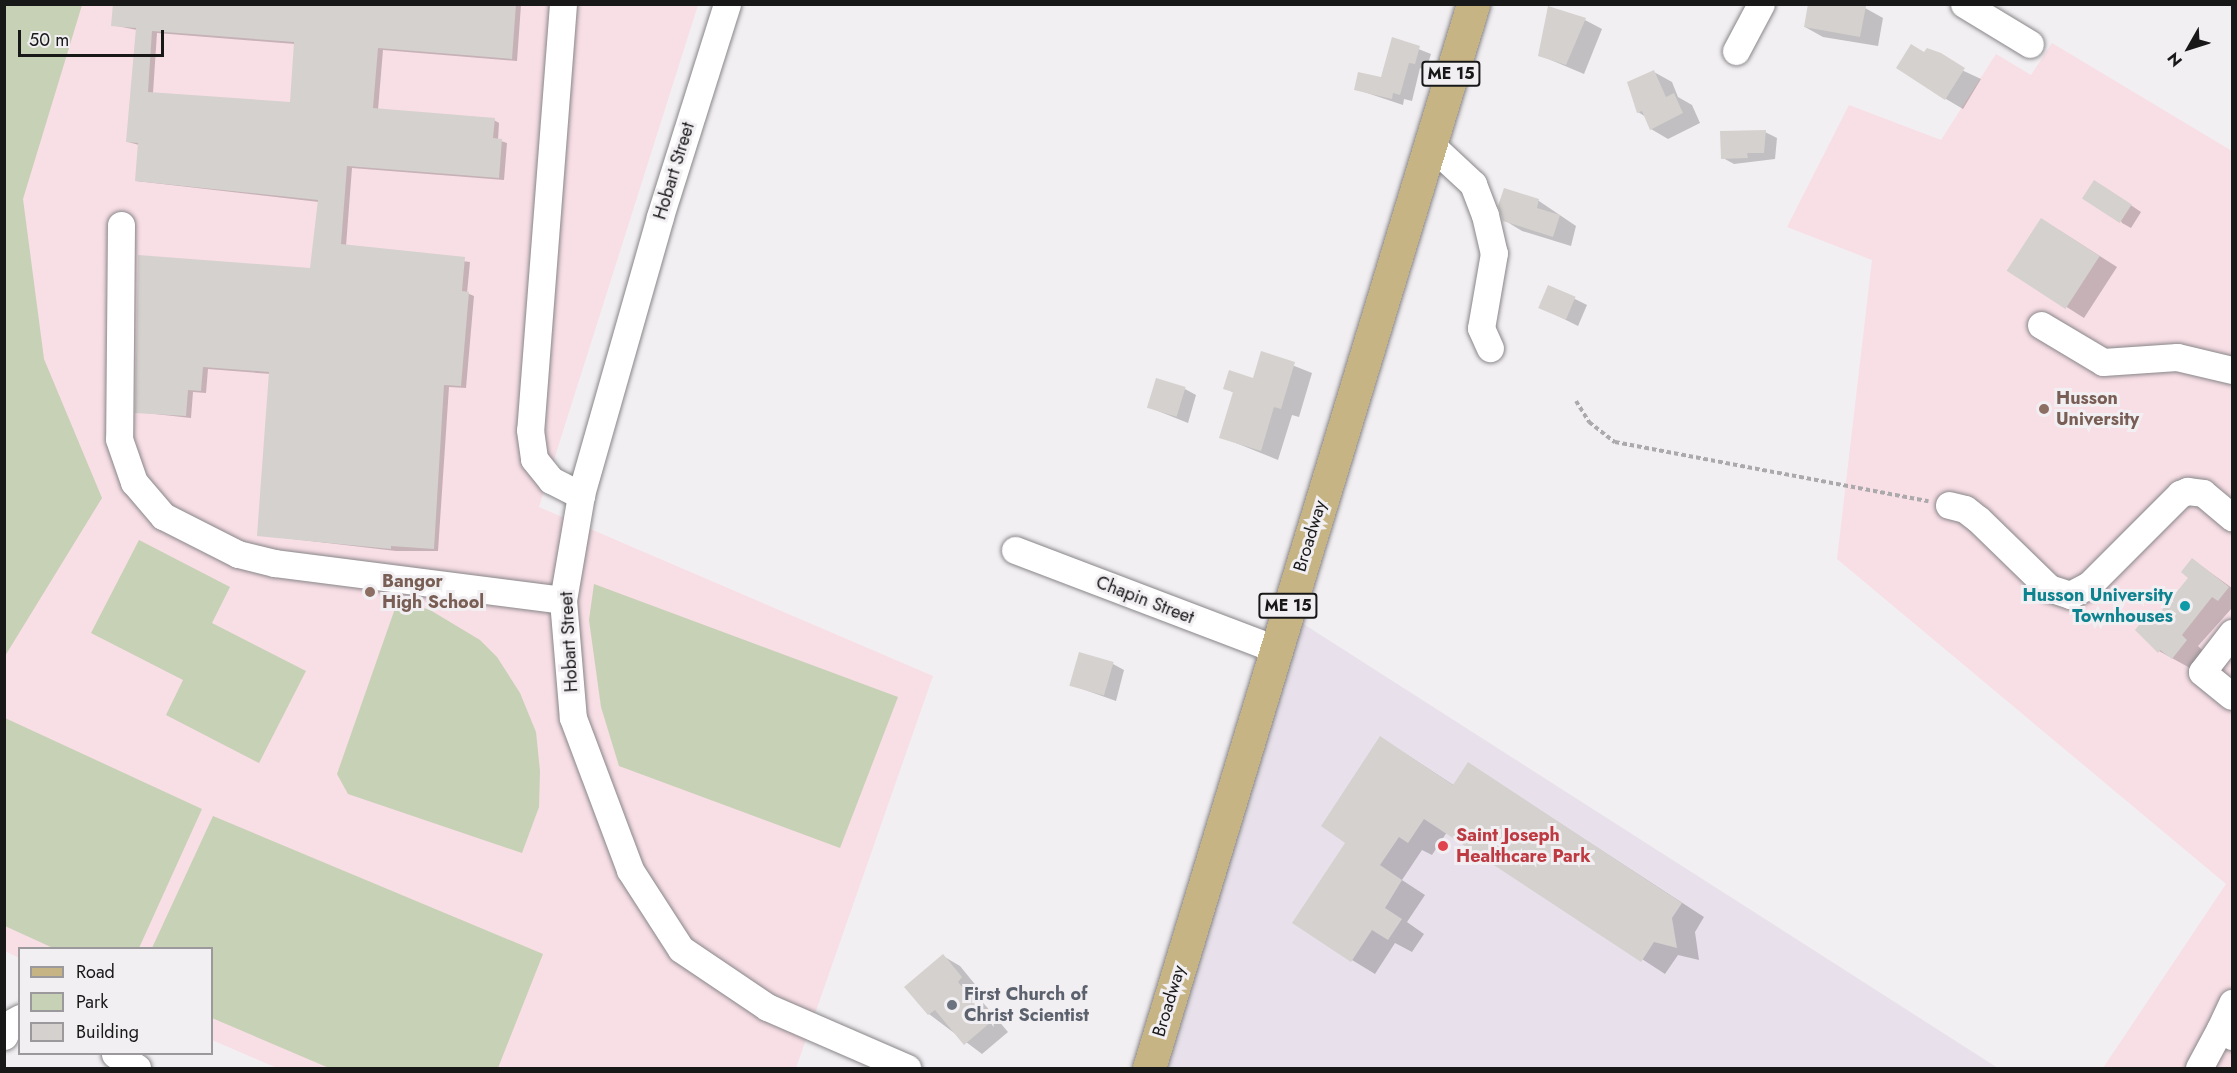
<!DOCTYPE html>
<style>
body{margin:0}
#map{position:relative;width:2237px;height:1073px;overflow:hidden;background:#f2eff2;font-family:Jost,sans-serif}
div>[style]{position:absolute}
.built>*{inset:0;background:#e8e1eb}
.education>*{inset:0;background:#f8dee5}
.green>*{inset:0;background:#c6d1b5}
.shadow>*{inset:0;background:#0003}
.building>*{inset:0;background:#d4d1ce;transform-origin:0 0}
.path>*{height:4px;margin-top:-2px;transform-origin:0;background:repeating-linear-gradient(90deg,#aca9ac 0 4.5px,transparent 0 7.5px)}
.roads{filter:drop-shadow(0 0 2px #888689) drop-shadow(0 0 2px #888689)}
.minor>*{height:27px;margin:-13.5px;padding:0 13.5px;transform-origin:13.5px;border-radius:13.5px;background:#fff}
.major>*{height:33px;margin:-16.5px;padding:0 16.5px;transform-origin:16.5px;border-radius:16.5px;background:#c7b484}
.dots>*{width:16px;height:16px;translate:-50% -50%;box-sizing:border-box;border:3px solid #f2eff2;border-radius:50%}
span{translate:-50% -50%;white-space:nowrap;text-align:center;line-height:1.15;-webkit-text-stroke:6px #f2eff2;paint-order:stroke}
.shield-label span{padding:2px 4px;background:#f2eff2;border:2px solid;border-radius:4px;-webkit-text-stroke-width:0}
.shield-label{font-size:16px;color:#191819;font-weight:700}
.street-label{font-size:18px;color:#191819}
.education-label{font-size:18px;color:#785e54;font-weight:700}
.left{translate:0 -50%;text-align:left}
.culture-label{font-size:18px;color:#0d838f;font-weight:700}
.right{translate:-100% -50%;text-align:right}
.health-label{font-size:18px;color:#be3a42;font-weight:700}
.worship-label{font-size:18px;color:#5b616d;font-weight:700}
.frame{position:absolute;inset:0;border:6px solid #191819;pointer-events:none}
.legend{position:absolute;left:18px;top:947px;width:195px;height:108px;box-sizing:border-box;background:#f2eff2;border:2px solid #9b999b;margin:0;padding:8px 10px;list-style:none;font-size:18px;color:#191819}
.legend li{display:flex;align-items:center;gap:12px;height:30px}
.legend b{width:30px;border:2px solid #9b999b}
.north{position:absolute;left:2159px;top:18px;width:60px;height:60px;-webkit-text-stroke:4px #f2eff2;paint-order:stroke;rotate:231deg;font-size:16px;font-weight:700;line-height:24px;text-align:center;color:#191819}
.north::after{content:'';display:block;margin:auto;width:21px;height:27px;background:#191819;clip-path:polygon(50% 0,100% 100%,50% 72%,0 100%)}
.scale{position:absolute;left:18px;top:30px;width:146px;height:27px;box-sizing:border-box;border:3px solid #191819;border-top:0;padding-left:8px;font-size:18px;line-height:21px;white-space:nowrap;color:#191819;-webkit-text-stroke:4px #f2eff2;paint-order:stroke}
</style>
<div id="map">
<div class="built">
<div style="clip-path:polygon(1302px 623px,1998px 1068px,1167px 1068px)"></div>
</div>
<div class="education">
<div style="clip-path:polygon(30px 4px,698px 5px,539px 507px,933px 676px,796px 1068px,277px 1068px,212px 1040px,212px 948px,20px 948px,19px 958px,5px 951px,4px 34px)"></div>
<div style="clip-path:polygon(2052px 43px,2232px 151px,2232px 1068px,2103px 1068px,2226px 884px,1837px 559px,1872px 260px,1787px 227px,1849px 105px,1941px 140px,1996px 54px,2031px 75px)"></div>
</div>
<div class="green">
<div style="clip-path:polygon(4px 5px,82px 5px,23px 199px,44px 359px,102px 498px,5px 656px)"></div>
<div style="clip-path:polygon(139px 540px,230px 587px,212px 623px,306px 671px,259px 763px,166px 715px,183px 680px,91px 633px)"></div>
<div style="clip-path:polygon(594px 584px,898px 697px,840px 848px,619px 766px,601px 707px,589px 620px)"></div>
<div style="clip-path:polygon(398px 600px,430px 610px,480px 640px,497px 657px,520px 693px,536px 732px,540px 771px,539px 807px,522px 853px,348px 794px,337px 774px)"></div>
<div style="clip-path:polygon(5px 718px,202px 809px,139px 948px,53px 948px,5px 926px)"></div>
<div style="clip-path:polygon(213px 816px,543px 954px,498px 1068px,329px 1068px,212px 1018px,212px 948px,152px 948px)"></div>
</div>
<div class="shadow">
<div style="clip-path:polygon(evenodd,114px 4px,521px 5px,517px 61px,383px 50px,378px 110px,494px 120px,499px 123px,498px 140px,507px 143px,504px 180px,352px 168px,346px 246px,470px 262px,467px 293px,474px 296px,466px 388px,449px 387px,438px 551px,396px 551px,259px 535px,271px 374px,208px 369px,206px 393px,193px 392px,191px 418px,137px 412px,311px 269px,319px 202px,136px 181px,139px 145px,128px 142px,137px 30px,112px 25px,114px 4px,157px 33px,295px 44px,291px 104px,153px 93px,157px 33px)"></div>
<div style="clip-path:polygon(1809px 4px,1865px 8px,1883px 18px,1878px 46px,1823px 37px,1805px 27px)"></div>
<div style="clip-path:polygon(1585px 20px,1602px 29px,1584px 74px,1539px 55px)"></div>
<div style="clip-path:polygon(1393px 39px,1431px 54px,1426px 70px,1420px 68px,1412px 101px,1404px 99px,1403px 105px,1355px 89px,1382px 79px)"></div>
<div style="clip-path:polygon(1925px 53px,1981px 79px,1963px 109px,1946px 99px)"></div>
<div style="clip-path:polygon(1654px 72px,1672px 82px,1678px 97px,1692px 105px,1700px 123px,1668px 139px,1651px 129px,1646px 117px,1638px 112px)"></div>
<div style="clip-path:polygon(1765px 132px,1777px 138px,1775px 159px,1734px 164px,1723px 158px)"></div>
<div style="clip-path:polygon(2104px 187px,2141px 212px,2131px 228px,2122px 223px)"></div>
<div style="clip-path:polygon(1505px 190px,1539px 201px,1576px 226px,1571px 246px,1522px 231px,1504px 220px)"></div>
<div style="clip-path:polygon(2059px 230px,2117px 267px,2084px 318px,2010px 271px)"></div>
<div style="clip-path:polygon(1575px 299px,1587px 305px,1578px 326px,1540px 307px)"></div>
<div style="clip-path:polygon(1262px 353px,1312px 373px,1299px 417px,1292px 415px,1278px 460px,1221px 437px,1234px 393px,1225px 388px,1254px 380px)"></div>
<div style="clip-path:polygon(1185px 389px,1196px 395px,1188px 423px,1148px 407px)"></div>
<div style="clip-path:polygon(2193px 560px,2232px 588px,2232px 608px,2198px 646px,2203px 651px,2190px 668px,2159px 651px,2151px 612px,2158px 617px,2190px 577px)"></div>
<div style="clip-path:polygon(1113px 664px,1124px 670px,1116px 701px,1071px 685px)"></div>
<div style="clip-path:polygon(1403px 752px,1455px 786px,1469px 764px,1704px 917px,1695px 932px,1699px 960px,1678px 955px,1665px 974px,1447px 832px,1432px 855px,1422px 850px,1402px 880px,1425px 895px,1407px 922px,1424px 934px,1412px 952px,1395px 943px,1375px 974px,1352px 960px,1347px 842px)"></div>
<div style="clip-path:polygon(943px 956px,960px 966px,978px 988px,975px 993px,1008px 1032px,982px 1054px,929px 1014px)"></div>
</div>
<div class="building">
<div style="clip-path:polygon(evenodd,113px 4px,516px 4px,512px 59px,378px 48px,373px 108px,495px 118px,493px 138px,502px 139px,499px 178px,347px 166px,341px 244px,465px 257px,462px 291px,469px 292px,461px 386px,444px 385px,434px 549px,391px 546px,391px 549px,257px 536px,269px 372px,203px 367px,201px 391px,188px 390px,186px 416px,135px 413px,138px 255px,310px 268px,318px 200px,135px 181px,138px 143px,126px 142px,136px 28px,111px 26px,113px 4px,152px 31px,294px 42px,290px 102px,148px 92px,152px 31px)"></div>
<div style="clip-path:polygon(1808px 4px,1866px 6px,1860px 37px,1804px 27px)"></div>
<div style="clip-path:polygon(1548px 6px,1586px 18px,1566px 65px,1538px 56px)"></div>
<div style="clip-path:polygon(1392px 37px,1420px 46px,1415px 64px,1409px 63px,1400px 95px,1393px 93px,1392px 99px,1354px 90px,1358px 72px,1381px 77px)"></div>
<div style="clip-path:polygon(1911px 44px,1924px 52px,1927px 48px,1941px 53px,1965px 68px,1945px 100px,1896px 68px)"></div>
<div style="clip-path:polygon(1654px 70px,1666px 97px,1674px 93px,1683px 113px,1650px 130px,1642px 111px,1637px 113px,1627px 82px)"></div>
<div style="clip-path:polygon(1766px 130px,1764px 153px,1747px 153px,1748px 158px,1721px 159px,1720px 131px)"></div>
<div style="left:2094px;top:180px;width:45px;height:22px;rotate:33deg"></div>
<div style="clip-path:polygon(1504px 188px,1539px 199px,1537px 208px,1560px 215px,1553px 237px,1503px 221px,1498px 206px)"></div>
<div style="left:2041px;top:218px;width:70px;height:63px;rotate:33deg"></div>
<div style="left:1548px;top:285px;width:30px;height:25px;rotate:23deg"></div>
<div style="clip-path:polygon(1261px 351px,1295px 362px,1281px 409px,1274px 407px,1261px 451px,1219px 438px,1233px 392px,1223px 389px,1229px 370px,1253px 378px)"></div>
<div style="left:1156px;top:378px;width:31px;height:31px;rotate:17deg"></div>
<div style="clip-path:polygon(2192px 558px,2229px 587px,2218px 601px,2212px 597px,2182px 635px,2187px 640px,2172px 659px,2160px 650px,2158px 653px,2135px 630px,2151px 610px,2157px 616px,2188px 578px,2181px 572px)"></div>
<div style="left:1079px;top:652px;width:36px;height:35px;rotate:16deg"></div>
<div style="clip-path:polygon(1380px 736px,1453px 785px,1468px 762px,1682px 903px,1672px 918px,1677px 948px,1654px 942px,1641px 962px,1424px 819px,1408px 843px,1399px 837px,1380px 865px,1402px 880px,1385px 908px,1402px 919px,1388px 940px,1372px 930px,1351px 962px,1292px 923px,1345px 843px,1321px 826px)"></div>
<div style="clip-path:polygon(943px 954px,962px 977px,958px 982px,991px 1022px,964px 1045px,935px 1010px,928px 1015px,904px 987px)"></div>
</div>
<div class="path">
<div style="left:1576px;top:401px;width:25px;rotate:58deg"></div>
<div style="left:1589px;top:422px;width:33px;rotate:38deg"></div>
<div style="left:1615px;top:442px;width:319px;rotate:10.7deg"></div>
</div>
<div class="roads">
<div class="minor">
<div style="left:563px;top:4px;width:427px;rotate:94.4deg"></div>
<div style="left:530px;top:430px;width:29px;rotate:82deg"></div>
<div style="left:534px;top:459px;width:27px;rotate:51deg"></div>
<div style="left:551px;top:480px;width:34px;rotate:27deg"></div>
<div style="left:727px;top:4px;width:223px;rotate:107.5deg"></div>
<div style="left:660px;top:217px;width:289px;rotate:105.9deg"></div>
<div style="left:581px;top:495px;width:107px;rotate:99.7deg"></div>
<div style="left:563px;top:600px;width:118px;rotate:85.2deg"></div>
<div style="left:573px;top:718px;width:162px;rotate:69.4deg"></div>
<div style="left:630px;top:870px;width:94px;rotate:57.2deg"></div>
<div style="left:681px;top:949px;width:104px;rotate:34deg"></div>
<div style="left:767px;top:1007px;width:153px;rotate:23.5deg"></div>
<div style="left:1964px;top:4px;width:77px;rotate:31.2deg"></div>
<div style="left:1736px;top:51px;width:53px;rotate:-62deg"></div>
<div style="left:1430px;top:144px;width:59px;rotate:42.9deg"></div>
<div style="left:1473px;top:184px;width:33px;rotate:69deg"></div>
<div style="left:1485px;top:215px;width:39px;rotate:77deg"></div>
<div style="left:1494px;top:253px;width:76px;rotate:99.8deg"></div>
<div style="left:1481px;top:328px;width:22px;rotate:66deg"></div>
<div style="left:121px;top:225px;width:214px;rotate:90.5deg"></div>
<div style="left:119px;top:439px;width:46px;rotate:70.8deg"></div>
<div style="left:134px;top:482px;width:45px;rotate:49.5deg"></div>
<div style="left:163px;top:516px;width:84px;rotate:26.9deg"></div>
<div style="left:238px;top:554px;width:38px;rotate:14deg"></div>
<div style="left:275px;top:563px;width:290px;rotate:7.3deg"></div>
<div style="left:2041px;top:325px;width:72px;rotate:30.8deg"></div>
<div style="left:2103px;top:362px;width:74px;rotate:-3.9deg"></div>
<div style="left:2177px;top:357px;width:57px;rotate:13.3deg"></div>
<div style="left:1949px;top:505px;width:16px;rotate:14deg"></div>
<div style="left:1965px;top:509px;width:16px;rotate:38deg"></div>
<div style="left:1978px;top:519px;width:99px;rotate:44.2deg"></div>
<div style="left:2049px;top:588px;width:22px;rotate:18deg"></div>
<div style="left:2070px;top:595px;width:21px;rotate:-28deg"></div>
<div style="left:2089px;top:585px;width:129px;rotate:-45deg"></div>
<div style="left:2180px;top:494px;width:8px;rotate:-23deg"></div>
<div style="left:2187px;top:491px;width:16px;rotate:7deg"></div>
<div style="left:2203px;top:493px;width:38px;rotate:40deg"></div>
<div style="left:1015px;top:550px;width:278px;rotate:20.8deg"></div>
<div style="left:2232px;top:633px;width:49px;rotate:127.6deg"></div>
<div style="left:2202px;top:672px;width:38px;rotate:39deg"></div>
<div style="left:2220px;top:1029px;width:29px;rotate:-65deg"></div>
<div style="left:4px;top:1036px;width:13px;rotate:-67deg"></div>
<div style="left:9px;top:1024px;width:13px;rotate:-29deg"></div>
<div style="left:115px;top:1054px;width:26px;rotate:32deg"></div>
<div style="left:2199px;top:1068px;width:44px;rotate:-61.7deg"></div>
<div style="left:2220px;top:1029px;width:14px;rotate:30deg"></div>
</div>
<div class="major">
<div style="left:1149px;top:1068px;width:1112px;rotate:-73.06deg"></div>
</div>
</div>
<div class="dots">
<div style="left:2044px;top:409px;background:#8d6e63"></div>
<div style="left:370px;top:592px;background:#8d6e63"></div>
<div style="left:2185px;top:606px;background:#0f9aa8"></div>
<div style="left:1443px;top:846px;background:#e0444e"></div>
<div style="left:952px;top:1005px;background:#6b7280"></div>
</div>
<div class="shield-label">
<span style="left:1451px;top:74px">ME 15</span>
<span style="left:1288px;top:606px">ME 15</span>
</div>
<div class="street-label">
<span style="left:674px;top:171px;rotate:-73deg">Hobart Street</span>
<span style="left:1310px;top:536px;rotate:-73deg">Broadway</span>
<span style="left:1145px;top:600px;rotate:21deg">Chapin Street</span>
<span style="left:569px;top:642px;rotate:-93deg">Hobart Street</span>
<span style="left:1169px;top:1001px;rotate:-73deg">Broadway</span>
</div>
<div class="education-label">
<span class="left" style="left:2056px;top:409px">Husson<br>University</span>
<span class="left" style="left:382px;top:592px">Bangor<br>High School</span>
</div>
<div class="culture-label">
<span class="right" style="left:2173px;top:606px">Husson University<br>Townhouses</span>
</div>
<div class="health-label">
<span class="left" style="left:1456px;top:846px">Saint Joseph<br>Healthcare Park</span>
</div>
<div class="worship-label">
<span class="left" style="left:964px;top:1005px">First Church of<br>Christ Scientist</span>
</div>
<div class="frame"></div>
<ul class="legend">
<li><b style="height:8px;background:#c7b484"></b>Road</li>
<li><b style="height:16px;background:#c6d1b5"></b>Park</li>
<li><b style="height:16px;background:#d4d1ce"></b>Building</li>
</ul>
<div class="north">N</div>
<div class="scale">50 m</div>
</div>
